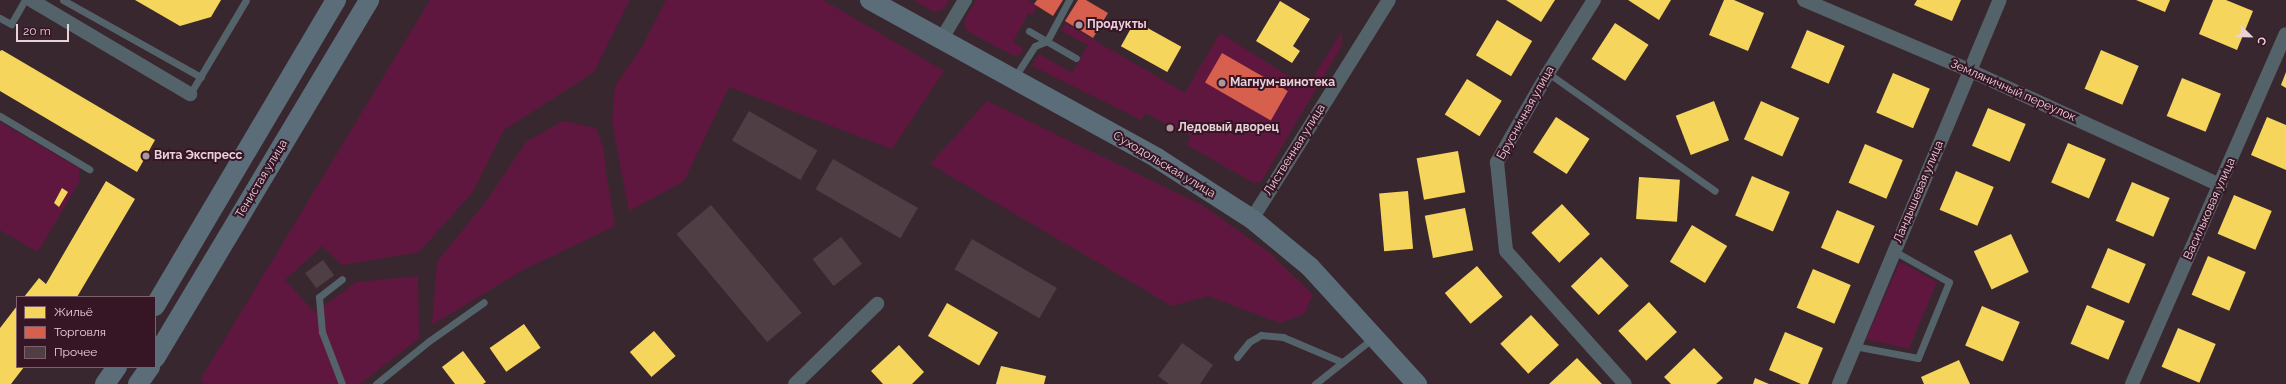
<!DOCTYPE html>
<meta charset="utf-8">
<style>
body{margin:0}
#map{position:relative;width:2286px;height:384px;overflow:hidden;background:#39272f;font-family:Raleway,sans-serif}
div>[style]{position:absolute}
.green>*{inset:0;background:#60173f}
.homes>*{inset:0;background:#f6d55c;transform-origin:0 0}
.shops>*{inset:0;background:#d6604d;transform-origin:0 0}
.building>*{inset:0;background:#4f3f44;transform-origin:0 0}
.lane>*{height:7px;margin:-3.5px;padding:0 3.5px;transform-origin:3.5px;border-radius:3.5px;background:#54626a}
.street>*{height:14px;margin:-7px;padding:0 7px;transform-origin:7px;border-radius:7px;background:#54626a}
.secondary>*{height:20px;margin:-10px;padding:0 10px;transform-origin:10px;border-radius:10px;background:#5a6d78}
.dots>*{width:11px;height:11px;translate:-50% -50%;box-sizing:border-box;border:2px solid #361525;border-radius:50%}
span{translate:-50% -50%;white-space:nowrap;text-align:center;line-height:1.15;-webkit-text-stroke:4px #361525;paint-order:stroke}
.poi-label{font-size:12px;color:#e9d1da;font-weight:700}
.left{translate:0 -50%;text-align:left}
.street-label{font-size:12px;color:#e9d1da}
.legend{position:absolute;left:16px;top:296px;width:140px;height:72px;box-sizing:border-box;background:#361525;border:1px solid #7e606d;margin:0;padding:5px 7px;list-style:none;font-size:12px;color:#e9d1da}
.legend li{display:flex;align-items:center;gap:8px;height:20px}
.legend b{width:20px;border:1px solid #7e606d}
.north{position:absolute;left:2230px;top:16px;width:40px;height:40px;-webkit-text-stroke:3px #361525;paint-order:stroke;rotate:113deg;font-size:11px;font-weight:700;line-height:16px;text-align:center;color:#e9d1da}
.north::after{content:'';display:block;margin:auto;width:14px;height:18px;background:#e9d1da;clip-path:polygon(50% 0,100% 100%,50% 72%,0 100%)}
.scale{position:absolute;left:16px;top:24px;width:53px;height:18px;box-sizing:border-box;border:2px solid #e9d1da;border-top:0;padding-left:5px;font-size:12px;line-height:14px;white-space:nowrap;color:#e9d1da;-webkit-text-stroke:3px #361525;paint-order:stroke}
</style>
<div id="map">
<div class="green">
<div style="clip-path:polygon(430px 0,630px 0,594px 72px,504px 130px,472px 193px,419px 252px,342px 265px,322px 246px,285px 280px,315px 313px,356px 282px,418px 276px,419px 338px,360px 384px,206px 384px,200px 380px)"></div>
<div style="clip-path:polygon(666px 0,823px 0,944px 71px,892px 149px,729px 87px,684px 181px,629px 211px,612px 122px,615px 86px,642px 47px)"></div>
<div style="clip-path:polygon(914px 0,949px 0,944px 9px,934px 12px)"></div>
<div style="clip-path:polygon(976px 0,1028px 0,1038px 6px,1032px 15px,1028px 13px,1013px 42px,1023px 48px,1019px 56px,1014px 56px,967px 31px,964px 21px)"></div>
<div style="clip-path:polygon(1065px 23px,1185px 93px,1220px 33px,1307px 88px,1342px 31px,1342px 45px,1261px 182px,1254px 183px,1187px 145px,1191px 136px,1145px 113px,1141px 120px,1032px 66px,1039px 54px,1072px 73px,1088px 45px,1062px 31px)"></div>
<div style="clip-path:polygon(987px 101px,1202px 205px,1271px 254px,1313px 295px,1304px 314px,1280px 323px,1208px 296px,1172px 306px,930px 164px)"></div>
<div style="clip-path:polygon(563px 121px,596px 128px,604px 150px,606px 172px,615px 226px,523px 270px,432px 325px,437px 262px,490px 196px,526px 142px)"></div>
<div style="clip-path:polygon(0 122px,79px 168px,80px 180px,41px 247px,36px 251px,0 230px)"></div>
<div style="clip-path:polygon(1900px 262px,1937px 282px,1909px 349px,1866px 339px)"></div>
</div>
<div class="homes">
<div style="clip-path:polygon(135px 0,221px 0,211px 17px,180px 26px)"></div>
<div style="clip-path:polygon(1506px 0,1555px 0,1541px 22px)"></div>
<div style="clip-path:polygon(1628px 0,1671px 0,1659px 20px)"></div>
<div style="clip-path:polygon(1724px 0,1734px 0,1764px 13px,1748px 51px,1709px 35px)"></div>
<div style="clip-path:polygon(1917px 0,1961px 0,1952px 21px,1914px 5px)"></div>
<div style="clip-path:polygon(2136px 0,2170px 0,2165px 12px)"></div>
<div style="clip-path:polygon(2213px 0,2226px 0,2253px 11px,2237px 50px,2199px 34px)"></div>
<div style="clip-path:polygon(1280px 1px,1310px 19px,1293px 46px,1300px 51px,1292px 63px,1256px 41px)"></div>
<div style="left:1497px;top:20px;width:41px;height:41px;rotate:31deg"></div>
<div style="left:1135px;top:21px;width:53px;height:29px;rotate:29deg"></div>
<div style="left:1615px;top:23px;width:40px;height:43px;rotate:33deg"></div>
<div style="left:1807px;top:30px;width:41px;height:41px;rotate:23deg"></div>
<div style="clip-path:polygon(2px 50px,155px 140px,137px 172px,0 91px,0 51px)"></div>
<div style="left:2101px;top:50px;width:41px;height:42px;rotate:23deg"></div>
<div style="clip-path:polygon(2286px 72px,2286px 88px,2281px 85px)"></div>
<div style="left:1893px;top:73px;width:40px;height:43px;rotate:23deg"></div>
<div style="left:2182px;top:78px;width:42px;height:41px;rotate:22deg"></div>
<div style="left:1467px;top:79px;width:41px;height:42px;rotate:32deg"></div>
<div style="left:1714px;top:101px;width:42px;height:41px;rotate:69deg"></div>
<div style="left:1761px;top:101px;width:42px;height:42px;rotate:24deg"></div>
<div style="left:1988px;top:108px;width:41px;height:41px;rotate:23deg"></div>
<div style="left:1556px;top:117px;width:40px;height:42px;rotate:33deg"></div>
<div style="clip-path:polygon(2267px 117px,2286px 125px,2286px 170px,2251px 155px)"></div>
<div style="left:2068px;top:143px;width:41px;height:43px;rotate:23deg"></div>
<div style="left:1865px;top:144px;width:41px;height:42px;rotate:23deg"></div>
<div style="left:1458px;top:151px;width:42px;height:42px;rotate:80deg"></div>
<div style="left:1956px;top:171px;width:41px;height:42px;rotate:23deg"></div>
<div style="left:1752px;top:176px;width:41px;height:43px;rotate:23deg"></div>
<div style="left:1639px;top:177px;width:41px;height:42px;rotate:4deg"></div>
<div style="clip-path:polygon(106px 181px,135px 199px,77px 297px,24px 297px,39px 278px,46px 284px)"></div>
<div style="left:2132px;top:182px;width:41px;height:42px;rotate:23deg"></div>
<div style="clip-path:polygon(62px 188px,68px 192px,59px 207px,54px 203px)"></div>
<div style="left:1408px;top:191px;width:58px;height:29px;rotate:85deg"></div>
<div style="left:2234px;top:195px;width:41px;height:42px;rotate:23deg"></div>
<div style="left:1562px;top:204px;width:41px;height:42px;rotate:47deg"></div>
<div style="left:1465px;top:208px;width:43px;height:41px;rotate:79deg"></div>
<div style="left:1837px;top:210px;width:41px;height:41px;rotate:23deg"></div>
<div style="left:1692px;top:225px;width:41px;height:43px;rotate:31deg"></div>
<div style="left:2011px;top:234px;width:42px;height:41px;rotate:65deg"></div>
<div style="left:2108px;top:248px;width:41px;height:43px;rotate:23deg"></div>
<div style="left:2208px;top:256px;width:41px;height:42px;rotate:23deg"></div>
<div style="left:1601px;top:257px;width:40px;height:42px;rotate:46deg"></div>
<div style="left:1477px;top:266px;width:40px;height:42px;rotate:50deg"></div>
<div style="left:1813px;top:269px;width:41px;height:42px;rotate:23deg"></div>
<div style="left:1649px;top:302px;width:41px;height:42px;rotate:47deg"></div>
<div style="left:947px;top:303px;width:59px;height:38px;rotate:30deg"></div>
<div style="left:2087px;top:305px;width:41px;height:42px;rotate:23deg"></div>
<div style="clip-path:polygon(17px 306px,17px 367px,24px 367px,11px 384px,0 384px,0 328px)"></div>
<div style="left:1982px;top:306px;width:41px;height:43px;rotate:23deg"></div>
<div style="left:1531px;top:315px;width:41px;height:42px;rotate:47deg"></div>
<div style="left:524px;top:324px;width:29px;height:42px;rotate:55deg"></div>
<div style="left:2178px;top:328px;width:41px;height:42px;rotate:23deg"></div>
<div style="left:654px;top:331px;width:33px;height:32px;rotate:49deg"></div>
<div style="clip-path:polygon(1785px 332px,1823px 348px,1808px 384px,1801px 384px,1769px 370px)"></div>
<div style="clip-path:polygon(899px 345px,924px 372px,912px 384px,883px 384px,871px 371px)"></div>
<div style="clip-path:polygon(1694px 348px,1723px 378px,1716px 384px,1671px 384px,1664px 377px)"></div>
<div style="clip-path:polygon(463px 351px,486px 382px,483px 384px,455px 384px,442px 367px)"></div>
<div style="clip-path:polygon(1577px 358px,1602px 384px,1549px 384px)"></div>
<div style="clip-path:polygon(1959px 360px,1970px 384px,1924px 384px,1921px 377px)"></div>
<div style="clip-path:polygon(1001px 366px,1046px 376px,1044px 384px,996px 384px)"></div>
<div style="clip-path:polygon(1755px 378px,1769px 384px,1753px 384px)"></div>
</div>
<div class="shops">
<div style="clip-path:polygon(1037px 0,1063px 0,1053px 16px,1034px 4px)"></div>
<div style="clip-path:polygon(1078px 0,1086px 0,1108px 13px,1093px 38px,1065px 21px)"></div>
<div style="left:1222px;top:53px;width:76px;height:34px;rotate:30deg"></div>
</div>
<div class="building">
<div style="left:749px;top:111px;width:79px;height:34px;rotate:30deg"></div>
<div style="left:833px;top:159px;width:98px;height:35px;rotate:30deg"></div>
<div style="left:711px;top:205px;width:141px;height:45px;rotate:50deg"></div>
<div style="left:841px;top:237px;width:34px;height:36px;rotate:52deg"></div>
<div style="left:972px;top:239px;width:98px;height:35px;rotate:30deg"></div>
<div style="left:323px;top:260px;width:19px;height:22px;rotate:54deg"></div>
<div style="clip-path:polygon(1182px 343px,1213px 365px,1200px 384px,1169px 384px,1158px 376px)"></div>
</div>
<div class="lane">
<div style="left:63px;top:0;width:158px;rotate:29.2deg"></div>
<div style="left:0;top:18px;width:13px;rotate:29deg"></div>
<div style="left:11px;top:24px;width:28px;rotate:-60deg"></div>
<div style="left:1029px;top:31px;width:54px;rotate:29.9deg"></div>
<div style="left:1548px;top:73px;width:204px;rotate:35.2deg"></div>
<div style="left:1014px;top:78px;width:38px;rotate:-57deg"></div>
<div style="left:1035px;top:46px;width:13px;rotate:-23deg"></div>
<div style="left:1047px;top:41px;width:47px;rotate:-61.8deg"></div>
<div style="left:190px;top:94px;width:109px;rotate:-59.2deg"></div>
<div style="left:0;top:116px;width:104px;rotate:30.8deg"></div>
<div style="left:1854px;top:346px;width:65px;rotate:10.6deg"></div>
<div style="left:1918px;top:358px;width:82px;rotate:-67.8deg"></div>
<div style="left:1949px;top:282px;width:63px;rotate:-150.6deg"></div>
<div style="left:1237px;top:357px;width:19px;rotate:-51deg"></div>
<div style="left:1249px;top:342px;width:14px;rotate:-30deg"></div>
<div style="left:1261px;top:335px;width:22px;rotate:5deg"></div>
<div style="left:1283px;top:337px;width:64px;rotate:23deg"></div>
<div style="left:342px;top:384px;width:56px;rotate:-111deg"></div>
<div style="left:322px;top:332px;width:35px;rotate:-95deg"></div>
<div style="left:319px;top:297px;width:29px;rotate:-38deg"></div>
<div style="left:376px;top:384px;width:68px;rotate:-39.1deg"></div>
<div style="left:429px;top:341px;width:67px;rotate:-35.3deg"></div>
<div style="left:1315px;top:384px;width:74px;rotate:-38.4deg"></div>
</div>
<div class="street">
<div style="left:31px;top:0;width:185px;rotate:30.6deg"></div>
<div style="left:1594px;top:0;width:86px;rotate:122.2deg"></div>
<div style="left:1548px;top:73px;width:103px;rotate:119.8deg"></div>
<div style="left:1497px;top:162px;width:89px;rotate:84.2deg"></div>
<div style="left:1506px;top:251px;width:178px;rotate:48.2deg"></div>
<div style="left:1804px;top:0;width:181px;rotate:23deg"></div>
<div style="left:1971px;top:71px;width:274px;rotate:24.6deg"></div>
<div style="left:941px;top:40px;width:47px;rotate:-59deg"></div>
<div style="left:1252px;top:219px;width:258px;rotate:-58deg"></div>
<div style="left:795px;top:384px;width:115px;rotate:-44.3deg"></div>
<div style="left:1839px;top:384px;width:416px;rotate:-67.3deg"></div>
<div style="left:2132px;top:384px;width:382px;rotate:-66.3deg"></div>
</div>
<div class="secondary">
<div style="left:870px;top:0;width:328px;rotate:28.8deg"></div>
<div style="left:1157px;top:158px;width:113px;rotate:32.7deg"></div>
<div style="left:1252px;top:219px;width:75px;rotate:39.6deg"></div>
<div style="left:1310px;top:267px;width:159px;rotate:47.6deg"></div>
<div style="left:155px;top:306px;width:356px;rotate:-59.4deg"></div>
<div style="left:155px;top:358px;width:417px;rotate:-59.1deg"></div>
<div style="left:105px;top:384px;width:21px;rotate:-55deg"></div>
<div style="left:138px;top:384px;width:21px;rotate:-55deg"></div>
</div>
<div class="dots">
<div style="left:1079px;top:25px;background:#ab969e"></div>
<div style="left:1222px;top:83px;background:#ab969e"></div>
<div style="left:1170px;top:128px;background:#ab969e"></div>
<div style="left:146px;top:156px;background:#ab969e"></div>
</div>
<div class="poi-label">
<span class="left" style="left:1087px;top:25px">Продукты</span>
<span class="left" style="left:1230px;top:83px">Магнум-винотека</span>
<span class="left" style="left:1178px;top:128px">Ледовый дворец</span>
<span class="left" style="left:154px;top:156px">Вита Экспресс</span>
</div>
<div class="street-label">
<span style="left:2013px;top:91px;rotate:24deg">Земляничный переулок</span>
<span style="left:1526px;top:113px;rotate:-61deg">Брусничная улица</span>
<span style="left:1295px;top:150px;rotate:-58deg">Лиственная улица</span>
<span style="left:1164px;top:165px;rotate:31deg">Суходольская улица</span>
<span style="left:262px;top:179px;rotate:-59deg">Тенистая улица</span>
<span style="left:1919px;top:192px;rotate:-67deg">Ландышевая улица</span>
<span style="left:2210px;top:209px;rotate:-66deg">Васильковая улица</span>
</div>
<ul class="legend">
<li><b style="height:11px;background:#f6d55c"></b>Жильё</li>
<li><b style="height:11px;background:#d6604d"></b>Торговля</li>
<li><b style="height:11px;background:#4f3f44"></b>Прочее</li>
</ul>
<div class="north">С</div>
<div class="scale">20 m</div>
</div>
